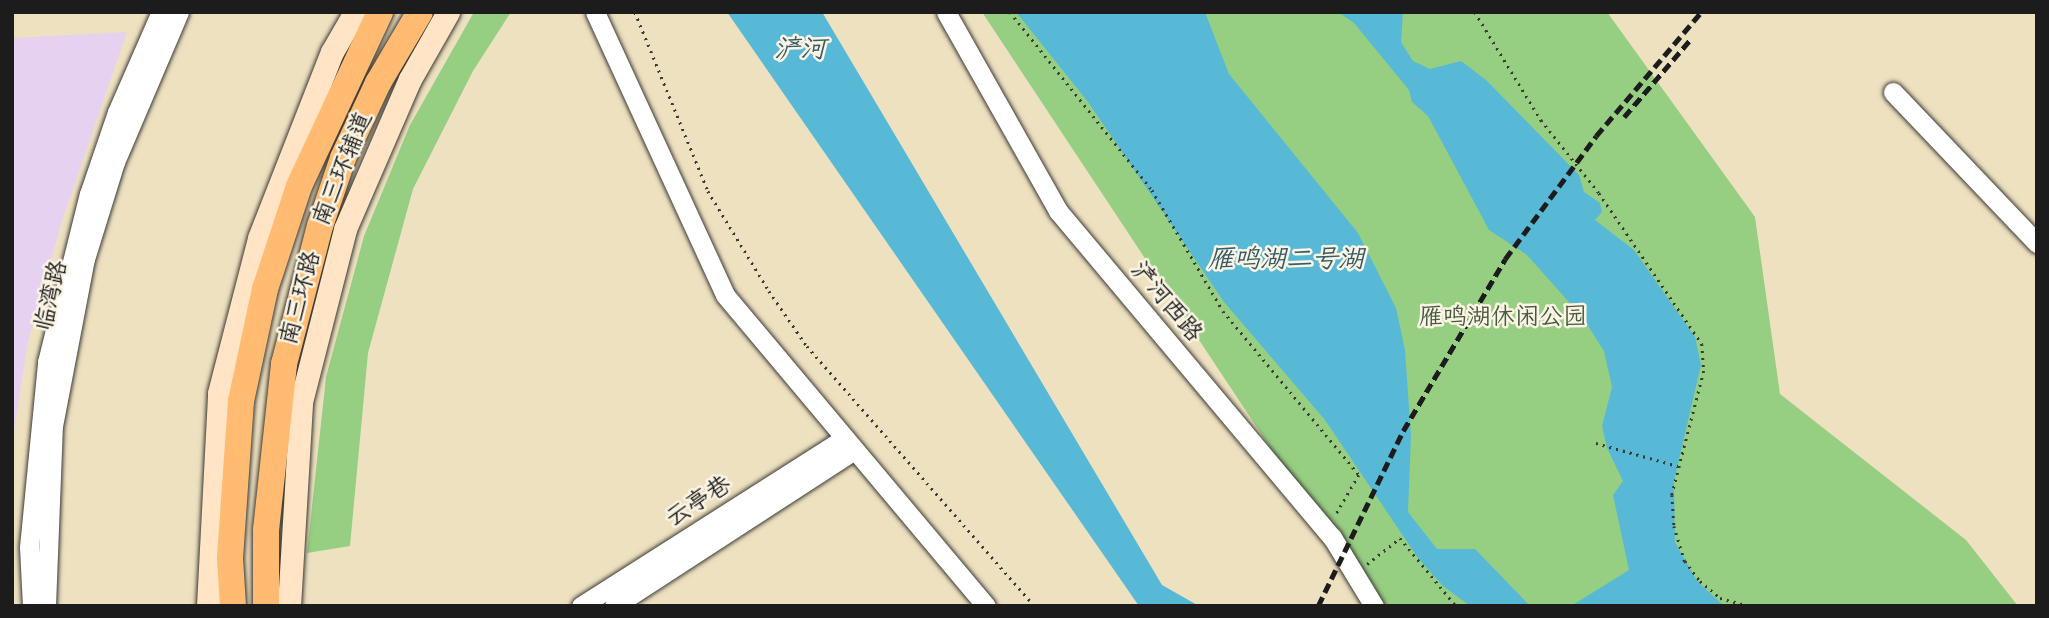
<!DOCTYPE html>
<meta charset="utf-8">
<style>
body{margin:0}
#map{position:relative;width:2049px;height:618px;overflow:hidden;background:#eee1c0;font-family:Mynerve,"LXGW WenKai TC",sans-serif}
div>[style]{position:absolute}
.built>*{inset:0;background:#e6d2f0}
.green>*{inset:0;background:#97cf82}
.water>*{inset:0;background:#57b9d5}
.path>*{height:2.5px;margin-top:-1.25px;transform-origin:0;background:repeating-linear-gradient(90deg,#3c3a35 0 2px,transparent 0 7px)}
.roads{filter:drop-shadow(0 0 2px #3c3a35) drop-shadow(0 0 2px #3c3a35)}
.tertiary>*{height:19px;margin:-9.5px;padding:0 9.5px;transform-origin:9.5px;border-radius:9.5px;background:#fff}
.secondary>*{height:23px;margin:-11.5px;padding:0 11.5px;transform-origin:11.5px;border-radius:11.5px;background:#ffe4c6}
.trunk>*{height:26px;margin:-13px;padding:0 13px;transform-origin:13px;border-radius:13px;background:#ffbb71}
.rail>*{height:4.5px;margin-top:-2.25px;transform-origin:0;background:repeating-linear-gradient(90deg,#1c1c1c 0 10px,transparent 0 15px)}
span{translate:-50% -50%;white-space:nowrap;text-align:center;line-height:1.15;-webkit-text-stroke:5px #fcf5e5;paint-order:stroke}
.street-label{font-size:24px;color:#1c1c1c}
.park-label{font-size:24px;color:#475b40}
.water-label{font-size:26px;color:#345b66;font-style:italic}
.frame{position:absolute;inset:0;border:14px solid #1c1c1c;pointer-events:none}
</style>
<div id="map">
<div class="built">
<div style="clip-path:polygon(127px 32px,61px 224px,28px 342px,12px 443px,12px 38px)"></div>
</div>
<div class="green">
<div style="clip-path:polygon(474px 12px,511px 12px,473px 71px,413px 189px,368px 353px,350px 546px,307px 553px,326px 377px,364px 236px,410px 125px)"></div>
<div style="clip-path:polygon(982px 12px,1607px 12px,1755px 217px,1780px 394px,1966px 540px,2018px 606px,1375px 606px)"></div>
</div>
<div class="water">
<div style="clip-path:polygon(727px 12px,822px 12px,1162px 585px,1199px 606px,1139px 606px)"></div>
<div style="clip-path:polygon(1016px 12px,1205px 12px,1229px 74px,1358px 233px,1396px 308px,1405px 350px,1411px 436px,1408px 512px,1437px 549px,1475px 549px,1530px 606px,1470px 606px,1443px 586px,1418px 558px,1325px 420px,1224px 302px,1088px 102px)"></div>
<div style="clip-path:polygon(1338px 12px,1403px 12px,1401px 42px,1413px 61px,1430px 69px,1461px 61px,1486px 80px,1579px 175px,1584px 192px,1600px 203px,1602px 212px,1595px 220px,1634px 250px,1695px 337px,1701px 365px,1674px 481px,1675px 542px,1697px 581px,1724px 606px,1571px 606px,1629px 570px,1613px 495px,1623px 481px,1607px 448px,1602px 426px,1612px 387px,1604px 351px,1583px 318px,1527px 255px,1489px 230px,1428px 116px,1412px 102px,1409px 90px,1354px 23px)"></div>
</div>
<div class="path">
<div style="left:635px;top:12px;width:193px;rotate:67.8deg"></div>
<div style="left:708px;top:191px;width:117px;rotate:58.6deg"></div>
<div style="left:769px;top:291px;width:67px;rotate:55.4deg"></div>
<div style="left:807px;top:346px;width:346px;rotate:48.8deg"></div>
<div style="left:1010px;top:12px;width:228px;rotate:51.4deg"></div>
<div style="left:1152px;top:190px;width:140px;rotate:59.6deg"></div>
<div style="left:1223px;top:311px;width:213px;rotate:50.3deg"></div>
<div style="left:1359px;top:475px;width:48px;rotate:120.3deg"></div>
<div style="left:1475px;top:12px;width:127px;rotate:58.6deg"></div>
<div style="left:1541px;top:120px;width:93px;rotate:51.5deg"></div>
<div style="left:1599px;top:193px;width:183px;rotate:55.7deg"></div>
<div style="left:1702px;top:344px;width:27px;rotate:86deg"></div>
<div style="left:1704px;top:371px;width:128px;rotate:104.5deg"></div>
<div style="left:1672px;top:495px;width:31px;rotate:86deg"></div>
<div style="left:1674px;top:526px;width:37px;rotate:73deg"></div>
<div style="left:1685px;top:561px;width:25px;rotate:53deg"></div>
<div style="left:1700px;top:581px;width:26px;rotate:40deg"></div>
<div style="left:1720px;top:598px;width:31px;rotate:15deg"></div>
<div style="left:1596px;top:443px;width:85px;rotate:15.7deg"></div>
<div style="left:1367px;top:564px;width:42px;rotate:-38.2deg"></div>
<div style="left:1400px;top:538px;width:88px;rotate:50.5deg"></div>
<div style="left:1768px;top:606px;width:74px"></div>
</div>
<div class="roads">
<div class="tertiary">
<div style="left:595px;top:12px;width:311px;rotate:65.3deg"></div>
<div style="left:725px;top:295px;width:406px;rotate:50deg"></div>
<div style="left:946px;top:12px;width:228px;rotate:60.6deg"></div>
<div style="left:1058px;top:211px;width:426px;rotate:50deg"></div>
<div style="left:1332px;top:537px;width:81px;rotate:58.7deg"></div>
<div style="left:1893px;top:92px;width:209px;rotate:46.4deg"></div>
<div style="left:32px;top:606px;width:59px;rotate:-92.9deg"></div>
<div style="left:29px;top:547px;width:186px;rotate:-84.4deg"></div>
<div style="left:47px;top:362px;width:173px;rotate:-76deg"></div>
<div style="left:89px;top:194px;width:87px;rotate:-71.1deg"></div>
<div style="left:117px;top:112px;width:109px;rotate:-66.3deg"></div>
<div style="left:46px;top:606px;width:180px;rotate:-87.8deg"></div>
<div style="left:53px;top:426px;width:170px;rotate:-79.2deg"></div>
<div style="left:85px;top:259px;width:102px;rotate:-72.8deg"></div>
<div style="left:115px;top:162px;width:163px;rotate:-66.9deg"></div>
<div style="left:581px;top:606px;width:311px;rotate:-32.5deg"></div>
<div style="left:614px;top:606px;width:285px;rotate:-33deg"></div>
</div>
<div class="secondary">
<div style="left:208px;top:606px;width:213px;rotate:-87deg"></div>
<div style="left:219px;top:393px;width:160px;rotate:-75.5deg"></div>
<div style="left:259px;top:238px;width:200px;rotate:-68.6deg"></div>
<div style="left:332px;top:52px;width:46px;rotate:-60.1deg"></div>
<div style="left:289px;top:606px;width:204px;rotate:-86.6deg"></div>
<div style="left:301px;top:402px;width:179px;rotate:-75.7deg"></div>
<div style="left:345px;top:229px;width:163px;rotate:-66.6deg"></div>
<div style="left:410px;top:79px;width:77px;rotate:-60.4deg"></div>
</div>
<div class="trunk">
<div style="left:233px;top:606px;width:48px;rotate:-93.6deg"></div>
<div style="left:230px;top:558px;width:157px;rotate:-86deg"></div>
<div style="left:241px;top:401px;width:115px;rotate:-77.9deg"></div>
<div style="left:265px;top:289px;width:108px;rotate:-71.7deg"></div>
<div style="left:299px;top:186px;width:192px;rotate:-65deg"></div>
<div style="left:266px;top:606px;width:76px;rotate:-90deg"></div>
<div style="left:266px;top:530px;width:167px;rotate:-83.8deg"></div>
<div style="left:284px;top:364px;width:143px;rotate:-75.4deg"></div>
<div style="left:320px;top:226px;width:72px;rotate:-71.3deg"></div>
<div style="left:343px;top:158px;width:83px;rotate:-65deg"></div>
<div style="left:378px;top:83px;width:82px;rotate:-59.4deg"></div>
</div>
</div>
<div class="rail">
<div style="left:1624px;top:117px;width:101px;rotate:-49.4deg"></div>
<div style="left:1318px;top:606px;width:195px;rotate:-64.1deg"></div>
<div style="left:1403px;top:431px;width:200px;rotate:-59.3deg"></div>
<div style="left:1505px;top:259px;width:153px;rotate:-53.5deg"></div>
<div style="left:1596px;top:136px;width:162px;rotate:-49.7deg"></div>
</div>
<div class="street-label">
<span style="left:343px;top:169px;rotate:-68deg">南三环辅道</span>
<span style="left:52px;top:296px;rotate:-77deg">临湾路</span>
<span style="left:301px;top:298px;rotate:-75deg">南三环路</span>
<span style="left:1166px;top:302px;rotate:50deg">浐河西路</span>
<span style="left:699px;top:502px;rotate:-33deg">云亭巷</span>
</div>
<div class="park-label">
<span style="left:1503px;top:318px">雁鸣湖休闲公园</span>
</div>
<div class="water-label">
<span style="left:800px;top:51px">浐河</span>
<span style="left:1286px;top:261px">雁鸣湖二号湖</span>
</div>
<div class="frame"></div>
</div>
